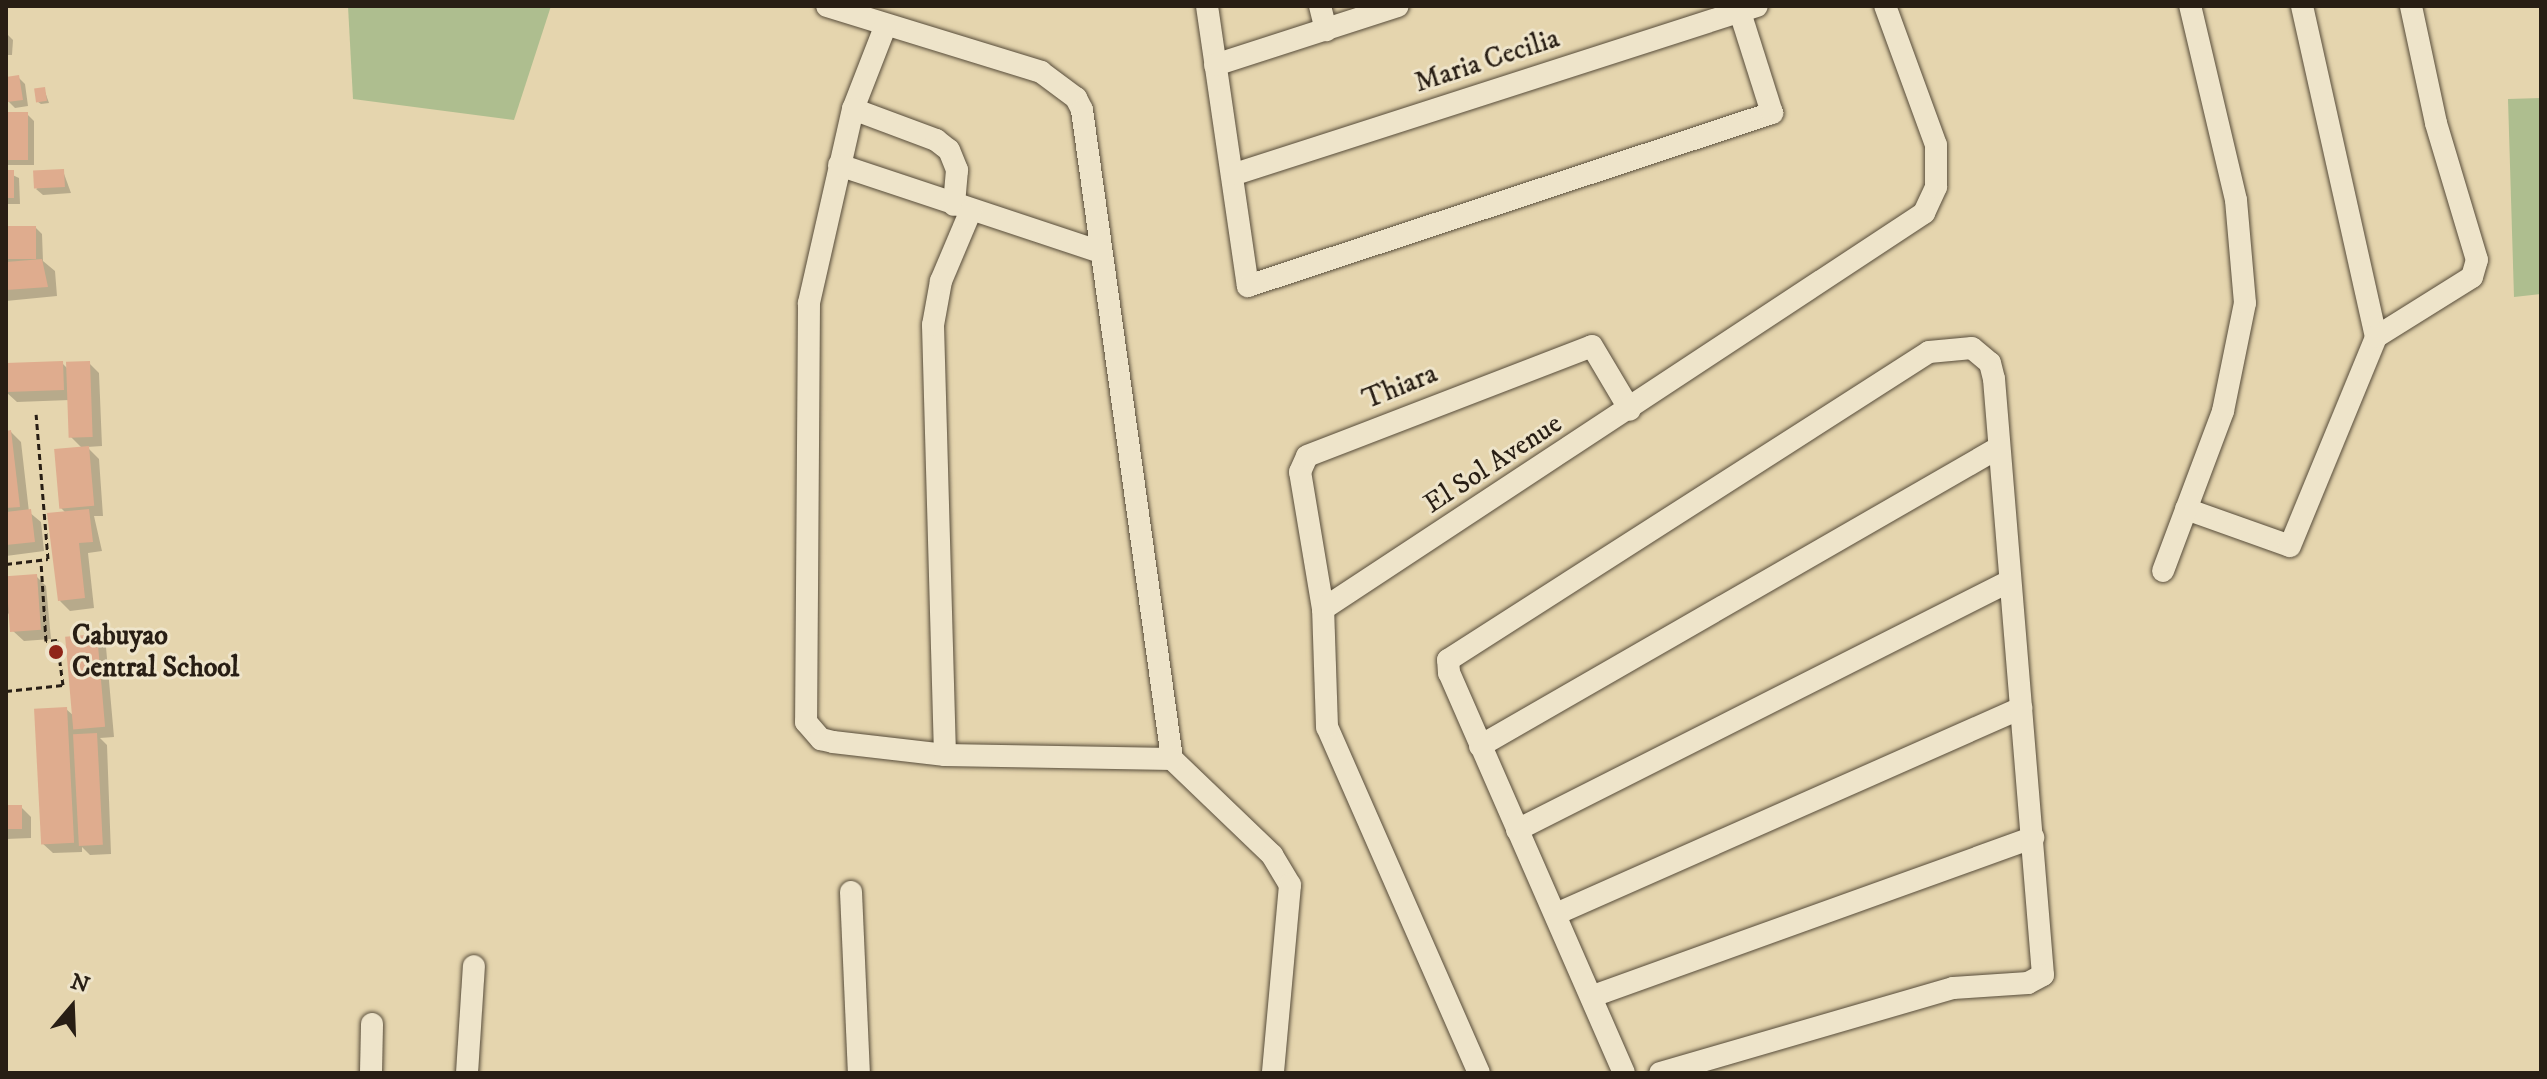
<!DOCTYPE html>
<style>
body{margin:0}
#map{position:relative;width:2547px;height:1079px;overflow:hidden;background:#e5d5ae;font-family:"IM FELL DW Pica",serif}
div>[style]{position:absolute}
.green>*{inset:0;background:#aebe8f}
.shadow>*{inset:0;background:#0003}
.building>*{inset:0;background:#dfac8e;transform-origin:0 0}
.path>*{height:3px;margin-top:-1.5px;transform-origin:0;background:repeating-linear-gradient(90deg,#281e14 0 6px,transparent 0 10px)}
.roads{filter:drop-shadow(0 0 2px #574c3a) drop-shadow(0 0 2px #574c3a)}
.minor>*{height:22px;margin:-11px;padding:0 11px;transform-origin:11px;border-radius:11px;background:#eee4ca}
.dots>*{width:22px;height:22px;translate:-50% -50%;box-sizing:border-box;border:4px solid #eee4ca;border-radius:50%}
span{translate:-50% -50%;white-space:nowrap;text-align:center;line-height:1.15;-webkit-text-stroke:6px #eee4ca;paint-order:stroke}
.street-label{font-size:28px;color:#281e14}
.poi-label{font-size:28px;color:#281e14;font-weight:700}
.left{translate:0 -50%;text-align:left}
.frame{position:absolute;inset:0;border:8px solid #281e14;pointer-events:none}
.north{position:absolute;left:32px;top:967px;width:80px;height:80px;-webkit-text-stroke:6px #eee4ca;paint-order:stroke;rotate:19deg;font-size:22px;font-weight:700;line-height:32px;text-align:center;color:#281e14}
.north::after{content:'';display:block;margin:auto;width:28px;height:36px;background:#281e14;clip-path:polygon(50% 0,100% 100%,50% 72%,0 100%)}
</style>
<div id="map">
<div class="green">
<div style="clip-path:polygon(348px 6px,551px 6px,514px 120px,353px 99px)"></div>
<div style="clip-path:polygon(2541px 98px,2541px 294px,2514px 297px,2508px 99px)"></div>
</div>
<div class="shadow">
<div style="clip-path:polygon(6px 33px,13px 40px,12px 55px,6px 55px)"></div>
<div style="clip-path:polygon(18px 77px,25px 84px,28px 106px,15px 108px,7px 100px,7px 114px,27px 114px,34px 121px,34px 165px,6px 165px,6px 79px)"></div>
<div style="clip-path:polygon(44px 89px,49px 103px,41px 104px,38px 102px)"></div>
<div style="clip-path:polygon(63px 171px,71px 193px,43px 195px,36px 189px)"></div>
<div style="clip-path:polygon(6px 172px,19px 178px,20px 204px,6px 204px)"></div>
<div style="clip-path:polygon(36px 228px,42px 234px,43px 261px,55px 271px,57px 296px,6px 301px,6px 232px)"></div>
<div style="clip-path:polygon(62px 363px,68px 369px,89px 363px,99px 373px,102px 446px,87px 447px,99px 459px,103px 516px,94px 516px,102px 551px,88px 553px,94px 608px,70px 611px,60px 601px,66px 513px,61px 508px,83px 449px,71px 437px,70px 400px,17px 402px,6px 392px,6px 365px)"></div>
<div style="clip-path:polygon(11px 432px,21px 442px,29px 512px,41px 522px,44px 551px,6px 556px,6px 433px)"></div>
<div style="clip-path:polygon(36px 576px,46px 586px,51px 639px,24px 641px,13px 631px,12px 613px,6px 614px,6px 579px)"></div>
<div style="clip-path:polygon(96px 636px,106px 647px,114px 737px,100px 738px,107px 745px,111px 854px,90px 855px,82px 847px,82px 852px,53px 853px,42px 843px,66px 709px,74px 716px)"></div>
<div style="clip-path:polygon(6px 807px,21px 807px,31px 817px,31px 838px,6px 839px)"></div>
</div>
<div class="building">
<div style="clip-path:polygon(19px 75px,23px 100px,7px 102px,6px 77px)"></div>
<div style="left:45px;top:87px;width:14px;height:11px;rotate:82deg"></div>
<div style="left:6px;top:112px;width:22px;height:48px"></div>
<div style="left:64px;top:169px;width:18px;height:31px;rotate:87deg"></div>
<div style="left:6px;top:170px;width:8px;height:28px"></div>
<div style="left:7px;top:226px;width:29px;height:33px"></div>
<div style="clip-path:polygon(42px 259px,48px 287px,6px 290px,6px 262px)"></div>
<div style="left:63px;top:361px;width:29px;height:57px;rotate:88deg"></div>
<div style="left:90px;top:361px;width:76px;height:24px;rotate:88deg"></div>
<div style="clip-path:polygon(11px 430px,20px 507px,6px 508px,6px 431px)"></div>
<div style="left:89px;top:446px;width:60px;height:35px;rotate:85deg"></div>
<div style="clip-path:polygon(31px 509px,35px 542px,6px 545px,6px 512px)"></div>
<div style="clip-path:polygon(89px 509px,93px 542px,79px 543px,85px 598px,58px 601px,47px 513px)"></div>
<div style="left:37px;top:574px;width:56px;height:31px;rotate:86deg"></div>
<div style="left:97px;top:634px;width:93px;height:32px;rotate:85deg"></div>
<div style="left:67px;top:707px;width:136px;height:33px;rotate:87deg"></div>
<div style="left:97px;top:733px;width:112px;height:24px;rotate:87deg"></div>
<div style="left:6px;top:805px;width:16px;height:24px"></div>
</div>
<div class="path">
<div style="left:6px;top:564px;width:42px;rotate:-6.8deg"></div>
<div style="left:48px;top:559px;width:145px;rotate:-94.7deg"></div>
<div style="left:6px;top:691px;width:57px;rotate:-6deg"></div>
<div style="left:63px;top:685px;width:45px;rotate:-97.6deg"></div>
<div style="left:57px;top:640px;width:11px;rotate:175deg"></div>
<div style="left:46px;top:641px;width:80px;rotate:-93.6deg"></div>
</div>
<div class="roads">
<div class="minor">
<div style="left:827px;top:6px;width:224px;rotate:17.1deg"></div>
<div style="left:1041px;top:72px;width:44px;rotate:36.6deg"></div>
<div style="left:1076px;top:98px;width:13px;rotate:63deg"></div>
<div style="left:1082px;top:110px;width:655px;rotate:82.1deg"></div>
<div style="left:1172px;top:759px;width:139px;rotate:43.8deg"></div>
<div style="left:1272px;top:855px;width:35px;rotate:59deg"></div>
<div style="left:1290px;top:885px;width:189px;rotate:95.2deg"></div>
<div style="left:1207px;top:6px;width:283px;rotate:81.7deg"></div>
<div style="left:1248px;top:286px;width:552px;rotate:-18.27deg"></div>
<div style="left:1772px;top:113px;width:112px;rotate:-107.6deg"></div>
<div style="left:1320px;top:6px;width:25px;rotate:76deg"></div>
<div style="left:2302px;top:6px;width:339px;rotate:77.4deg"></div>
<div style="left:885px;top:27px;width:88px;rotate:111.3deg"></div>
<div style="left:853px;top:109px;width:199px;rotate:102.8deg"></div>
<div style="left:809px;top:303px;width:419px;rotate:90.4deg"></div>
<div style="left:806px;top:722px;width:23px;rotate:49deg"></div>
<div style="left:821px;top:739px;width:12px;rotate:14deg"></div>
<div style="left:833px;top:742px;width:113px;rotate:6.6deg"></div>
<div style="left:945px;top:755px;width:227px;rotate:1deg"></div>
<div style="left:1215px;top:65px;width:192px;rotate:-17.9deg"></div>
<div style="left:853px;top:109px;width:89px;rotate:20.5deg"></div>
<div style="left:936px;top:140px;width:16px;rotate:38deg"></div>
<div style="left:949px;top:150px;width:22px;rotate:68deg"></div>
<div style="left:957px;top:170px;width:35px;rotate:95deg"></div>
<div style="left:839px;top:165px;width:275px;rotate:18.4deg"></div>
<div style="left:1235px;top:174px;width:548px;rotate:-17.84deg"></div>
<div style="left:2186px;top:509px;width:110px;rotate:19.6deg"></div>
<div style="left:2290px;top:546px;width:226px;rotate:-67.6deg"></div>
<div style="left:2376px;top:337px;width:113px;rotate:-32deg"></div>
<div style="left:2472px;top:277px;width:18px;rotate:-74deg"></div>
<div style="left:2477px;top:260px;width:143px;rotate:-106.7deg"></div>
<div style="left:2436px;top:123px;width:120px;rotate:-102.1deg"></div>
<div style="left:2163px;top:571px;width:171px;rotate:-69.4deg"></div>
<div style="left:2223px;top:411px;width:110px;rotate:-78.5deg"></div>
<div style="left:2245px;top:303px;width:103px;rotate:-95deg"></div>
<div style="left:2236px;top:200px;width:199px;rotate:-103.3deg"></div>
<div style="left:1323px;top:609px;width:139px;rotate:-99.5deg"></div>
<div style="left:1300px;top:472px;width:17px;rotate:-66deg"></div>
<div style="left:1307px;top:456px;width:305px;rotate:-21.1deg"></div>
<div style="left:1592px;top:346px;width:74px;rotate:59.3deg"></div>
<div style="left:1480px;top:746px;width:598px;rotate:-29.91deg"></div>
<div style="left:945px;top:755px;width:430px;rotate:-91.6deg"></div>
<div style="left:933px;top:325px;width:45px;rotate:-79.7deg"></div>
<div style="left:941px;top:281px;width:77px;rotate:-67.1deg"></div>
<div style="left:1517px;top:830px;width:552px;rotate:-26.8deg"></div>
<div style="left:851px;top:892px;width:181px;rotate:87.5deg"></div>
<div style="left:1556px;top:914px;width:509px;rotate:-23.89deg"></div>
<div style="left:1593px;top:996px;width:468px;rotate:-19.8deg"></div>
<div style="left:371px;top:1073px;width:49px;rotate:-88.8deg"></div>
<div style="left:467px;top:1073px;width:107px;rotate:-86.3deg"></div>
<div style="left:1479px;top:1073px;width:378px;rotate:-113.7deg"></div>
<div style="left:1327px;top:727px;width:118px;rotate:-91.9deg"></div>
<div style="left:1323px;top:609px;width:720px;rotate:-33.38deg"></div>
<div style="left:1924px;top:213px;width:29px;rotate:-65deg"></div>
<div style="left:1936px;top:187px;width:42px;rotate:-90deg"></div>
<div style="left:1936px;top:145px;width:148px;rotate:-110.1deg"></div>
<div style="left:1624px;top:1073px;width:437px;rotate:-113.6deg"></div>
<div style="left:1449px;top:673px;width:13px;rotate:-94deg"></div>
<div style="left:1448px;top:660px;width:571px;rotate:-32.63deg"></div>
<div style="left:1929px;top:352px;width:43px;rotate:-5.3deg"></div>
<div style="left:1972px;top:348px;width:23px;rotate:40deg"></div>
<div style="left:1990px;top:363px;width:16px;rotate:76deg"></div>
<div style="left:1994px;top:379px;width:598px;rotate:85.3deg"></div>
<div style="left:2043px;top:975px;width:17px;rotate:152deg"></div>
<div style="left:2028px;top:983px;width:75px;rotate:176.2deg"></div>
<div style="left:1953px;top:988px;width:305px;rotate:163.8deg"></div>
</div>
</div>
<div class="dots">
<div style="left:56px;top:652px;background:#8f2418"></div>
</div>
<div class="street-label">
<span style="left:1487px;top:61px;rotate:-18deg">Maria Cecilia</span>
<span style="left:1400px;top:387px;rotate:-22deg">Thiara</span>
<span style="left:1493px;top:464px;rotate:-33deg">El Sol Avenue</span>
</div>
<div class="poi-label">
<span class="left" style="left:72px;top:652px">Cabuyao<br>Central School</span>
</div>
<div class="frame"></div>
<div class="north">N</div>
</div>
